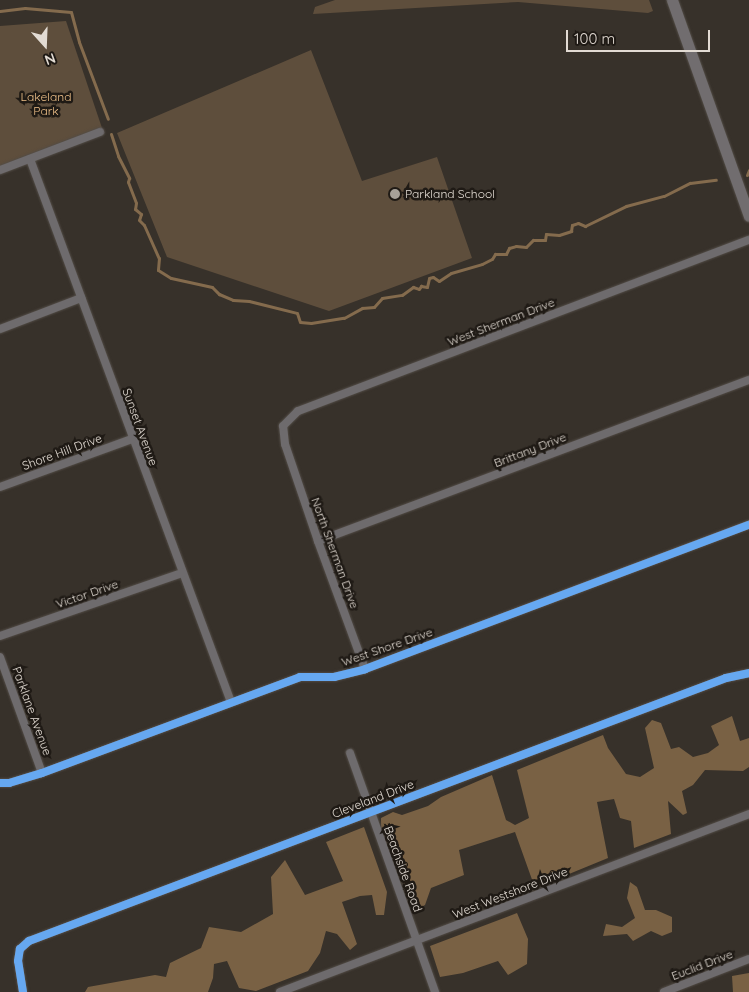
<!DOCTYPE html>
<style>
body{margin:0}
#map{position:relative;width:749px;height:992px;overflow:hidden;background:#37312a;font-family:Quicksand,sans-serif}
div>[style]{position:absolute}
.green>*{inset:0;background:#5e4e3c}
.forest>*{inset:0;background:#796144}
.stream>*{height:3px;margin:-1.5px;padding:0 1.5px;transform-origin:1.5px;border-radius:1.5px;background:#846b4d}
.roads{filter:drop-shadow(0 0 1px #524c46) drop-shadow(0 0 1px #524c46)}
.street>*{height:8px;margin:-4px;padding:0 4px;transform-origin:4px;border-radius:4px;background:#6e6b6d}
.secondary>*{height:11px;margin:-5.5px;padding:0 5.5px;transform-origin:5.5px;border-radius:5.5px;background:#716d6f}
.cycleway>*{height:8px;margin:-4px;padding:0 4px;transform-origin:4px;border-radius:4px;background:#66a8f1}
.dots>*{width:14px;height:14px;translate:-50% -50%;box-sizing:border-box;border:2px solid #1f1a15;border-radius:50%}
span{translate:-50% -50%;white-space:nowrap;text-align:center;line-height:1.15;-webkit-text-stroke:5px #1f1a15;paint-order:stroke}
.park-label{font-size:12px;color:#eec089}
.poi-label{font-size:12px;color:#e2dbd3}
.left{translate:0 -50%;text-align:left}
.street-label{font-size:12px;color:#e2dbd3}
.north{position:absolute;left:20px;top:20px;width:50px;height:50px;-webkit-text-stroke:4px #1f1a15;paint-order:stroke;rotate:160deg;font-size:14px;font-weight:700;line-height:20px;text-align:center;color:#e2dbd3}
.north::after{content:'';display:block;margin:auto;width:18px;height:22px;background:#e2dbd3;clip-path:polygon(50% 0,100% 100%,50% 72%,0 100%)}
.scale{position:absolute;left:566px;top:30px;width:144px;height:22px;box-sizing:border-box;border:2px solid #e2dbd3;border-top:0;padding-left:6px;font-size:15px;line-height:18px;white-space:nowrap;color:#e2dbd3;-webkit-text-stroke:4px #1f1a15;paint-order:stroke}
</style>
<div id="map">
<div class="green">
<div style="clip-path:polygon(335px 0,649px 0,653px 11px,648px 13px,518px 2px,313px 14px,315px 7px)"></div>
<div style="clip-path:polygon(66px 21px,103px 131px,0 170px,0 26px)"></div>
<div style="clip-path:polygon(311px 50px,362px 181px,437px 157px,472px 258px,329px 311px,167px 257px,117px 133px)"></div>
</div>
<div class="forest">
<div style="clip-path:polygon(732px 716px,740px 741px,749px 738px,749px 767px,743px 771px,705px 770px,693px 785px,682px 791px,687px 813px,683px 815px,668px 801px,671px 834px,634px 848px,631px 821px,620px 818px,614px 799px,597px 802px,608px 858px,535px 888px,515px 832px,459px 850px,464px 875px,431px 888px,425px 905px,415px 910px,381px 827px,381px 818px,393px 812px,402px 815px,428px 806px,441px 797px,492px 775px,506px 820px,515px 825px,529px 818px,517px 770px,603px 735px,608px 748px,626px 774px,640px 777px,654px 768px,645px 728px,652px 720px,661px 723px,671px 749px,679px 747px,693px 757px,708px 753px,719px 745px,711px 726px)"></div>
<div style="clip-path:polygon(364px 827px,387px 892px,384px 915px,376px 915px,372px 895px,360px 896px,342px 902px,357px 944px,350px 950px,337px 934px,326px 931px,320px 953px,308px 971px,256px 991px,239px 988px,227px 961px,214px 964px,213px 978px,208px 992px,85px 992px,88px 987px,155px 975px,166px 977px,170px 963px,201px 948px,209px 927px,241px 932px,273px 914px,271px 877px,285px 860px,305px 895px,343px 881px,326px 842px)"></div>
<div style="clip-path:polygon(630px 882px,637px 887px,645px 910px,656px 910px,672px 917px,672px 932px,662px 936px,651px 931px,633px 941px,627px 934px,603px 936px,606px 924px,622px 927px,635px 918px,627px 898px)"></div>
<div style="clip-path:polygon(517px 913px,528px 939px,527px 964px,508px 975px,498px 961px,463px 973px,440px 977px,430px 946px)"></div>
<div style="clip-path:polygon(749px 973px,749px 992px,733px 992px,732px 976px)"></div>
</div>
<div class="stream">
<div style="left:0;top:11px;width:25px;rotate:-7deg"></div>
<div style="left:25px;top:8px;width:46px;rotate:5deg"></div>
<div style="left:71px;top:12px;width:31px;rotate:75deg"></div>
<div style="left:79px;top:42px;width:82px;rotate:69.4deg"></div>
<div style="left:111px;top:134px;width:23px;rotate:72deg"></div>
<div style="left:118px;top:156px;width:25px;rotate:63deg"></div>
<div style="left:129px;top:178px;width:4px;rotate:104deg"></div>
<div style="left:128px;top:182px;width:22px;rotate:69deg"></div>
<div style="left:136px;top:203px;width:6px;rotate:99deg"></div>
<div style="left:135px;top:209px;width:8px;rotate:40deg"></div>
<div style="left:141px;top:214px;width:6px;rotate:108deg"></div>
<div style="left:139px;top:220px;width:7px;rotate:45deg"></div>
<div style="left:144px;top:225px;width:36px;rotate:66deg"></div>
<div style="left:159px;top:258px;width:12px;rotate:95deg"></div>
<div style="left:158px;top:270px;width:15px;rotate:32deg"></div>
<div style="left:171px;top:278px;width:42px;rotate:12.4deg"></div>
<div style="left:212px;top:287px;width:10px;rotate:45deg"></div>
<div style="left:219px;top:294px;width:15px;rotate:23deg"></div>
<div style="left:233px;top:300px;width:16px;rotate:4deg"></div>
<div style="left:249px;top:301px;width:49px;rotate:14deg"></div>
<div style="left:297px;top:313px;width:9px;rotate:72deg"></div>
<div style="left:300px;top:322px;width:11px;rotate:5deg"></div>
<div style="left:311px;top:323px;width:33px;rotate:-9deg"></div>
<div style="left:344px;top:318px;width:21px;rotate:-29deg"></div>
<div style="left:362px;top:308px;width:12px;rotate:-5deg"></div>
<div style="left:374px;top:307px;width:12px;rotate:-48deg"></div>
<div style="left:382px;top:298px;width:20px;rotate:-9deg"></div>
<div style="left:402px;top:295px;width:14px;rotate:-36deg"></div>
<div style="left:413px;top:287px;width:6px;rotate:18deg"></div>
<div style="left:419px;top:289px;width:4px;rotate:-56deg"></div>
<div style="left:421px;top:286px;width:6px;rotate:9deg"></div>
<div style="left:427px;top:287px;width:9px;rotate:-77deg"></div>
<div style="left:429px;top:278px;width:4px;rotate:-14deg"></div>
<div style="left:433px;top:277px;width:7px;rotate:34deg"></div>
<div style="left:439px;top:281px;width:14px;rotate:-34deg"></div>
<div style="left:451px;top:273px;width:32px;rotate:-16deg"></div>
<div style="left:482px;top:264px;width:11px;rotate:-27deg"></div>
<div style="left:492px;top:259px;width:6px;rotate:-59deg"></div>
<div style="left:495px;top:254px;width:11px"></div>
<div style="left:506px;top:254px;width:7px;rotate:-63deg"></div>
<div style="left:509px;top:248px;width:7px;rotate:-16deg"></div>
<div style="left:516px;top:246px;width:10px;rotate:6deg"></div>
<div style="left:526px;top:247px;width:10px;rotate:-45deg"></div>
<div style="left:533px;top:240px;width:12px"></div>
<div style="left:545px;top:240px;width:6px;rotate:-81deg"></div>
<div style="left:546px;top:234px;width:13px;rotate:4deg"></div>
<div style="left:559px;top:235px;width:13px;rotate:-18deg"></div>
<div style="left:571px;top:231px;width:6px;rotate:-81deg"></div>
<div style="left:572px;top:225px;width:6px;rotate:-18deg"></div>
<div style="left:578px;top:223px;width:8px;rotate:23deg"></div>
<div style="left:585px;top:226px;width:46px;rotate:-26deg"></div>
<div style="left:626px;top:206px;width:39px;rotate:-15deg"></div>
<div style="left:664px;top:196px;width:29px;rotate:-27deg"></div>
<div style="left:690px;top:183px;width:26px;rotate:-7deg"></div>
<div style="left:747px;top:175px;width:5px;rotate:-68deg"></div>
</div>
<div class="roads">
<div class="street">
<div style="left:30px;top:159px;width:579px;rotate:69.69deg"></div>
<div style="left:0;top:170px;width:107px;rotate:-20.8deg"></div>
<div style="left:0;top:329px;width:87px;rotate:-20.9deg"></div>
<div style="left:0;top:487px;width:140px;rotate:-20deg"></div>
<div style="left:318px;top:541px;width:460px;rotate:-20.5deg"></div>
<div style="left:0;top:636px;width:193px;rotate:-19.1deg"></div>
<div style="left:0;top:657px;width:123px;rotate:70.1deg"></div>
<div style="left:365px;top:669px;width:136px;rotate:-110.2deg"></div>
<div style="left:318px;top:541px;width:102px;rotate:-108.8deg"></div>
<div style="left:285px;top:444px;width:18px;rotate:-96deg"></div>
<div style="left:283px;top:426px;width:21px;rotate:-45deg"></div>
<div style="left:298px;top:411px;width:482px;rotate:-20.8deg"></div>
<div style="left:350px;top:753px;width:254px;rotate:70.4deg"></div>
<div style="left:0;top:783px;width:9px"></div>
<div style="left:9px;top:783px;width:34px;rotate:-17deg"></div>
<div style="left:42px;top:773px;width:275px;rotate:-20.4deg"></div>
<div style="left:300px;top:677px;width:34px"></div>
<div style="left:334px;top:677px;width:32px;rotate:-14deg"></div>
<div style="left:365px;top:669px;width:410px;rotate:-20.6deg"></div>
<div style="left:23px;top:992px;width:31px;rotate:-99deg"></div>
<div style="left:18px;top:961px;width:12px;rotate:-81deg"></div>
<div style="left:20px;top:949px;width:12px;rotate:-42deg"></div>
<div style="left:29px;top:941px;width:745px;rotate:-20.67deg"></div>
<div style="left:726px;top:678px;width:24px;rotate:-12deg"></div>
<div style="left:280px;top:992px;width:502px;rotate:-20.78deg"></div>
<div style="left:664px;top:992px;width:91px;rotate:-21.2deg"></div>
</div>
<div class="secondary">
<div style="left:672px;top:0;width:229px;rotate:70.4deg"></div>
</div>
</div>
<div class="cycleway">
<div style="left:0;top:783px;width:9px"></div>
<div style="left:9px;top:783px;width:34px;rotate:-17deg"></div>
<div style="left:42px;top:773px;width:275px;rotate:-20.4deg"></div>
<div style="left:300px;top:677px;width:34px"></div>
<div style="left:334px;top:677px;width:32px;rotate:-14deg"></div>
<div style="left:365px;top:669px;width:410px;rotate:-20.6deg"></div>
<div style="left:23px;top:992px;width:31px;rotate:-99deg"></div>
<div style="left:18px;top:961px;width:12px;rotate:-81deg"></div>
<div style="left:20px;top:949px;width:12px;rotate:-42deg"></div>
<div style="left:29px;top:941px;width:745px;rotate:-20.67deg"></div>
<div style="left:726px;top:678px;width:24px;rotate:-12deg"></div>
</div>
<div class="dots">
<div style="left:395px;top:194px;background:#a6a098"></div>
</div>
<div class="park-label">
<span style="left:46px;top:104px">Lakeland<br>Park</span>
</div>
<div class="poi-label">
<span class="left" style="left:405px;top:194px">Parkland School</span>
</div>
<div class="street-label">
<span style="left:501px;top:322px;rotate:-21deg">West Sherman Drive</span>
<span style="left:140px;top:427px;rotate:70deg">Sunset Avenue</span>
<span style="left:530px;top:450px;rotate:-21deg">Brittany Drive</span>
<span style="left:62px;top:452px;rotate:-20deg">Shore Hill Drive</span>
<span style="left:335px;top:553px;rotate:70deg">North Sherman Drive</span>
<span style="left:87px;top:594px;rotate:-19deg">Victor Drive</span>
<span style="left:387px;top:647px;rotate:-19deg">West Shore Drive</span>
<span style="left:32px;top:711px;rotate:70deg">Parklane Avenue</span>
<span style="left:373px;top:799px;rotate:-21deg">Cleveland Drive</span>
<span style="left:403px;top:869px;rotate:70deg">Beachside Road</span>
<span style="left:510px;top:893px;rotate:-21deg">West Westshore Drive</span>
<span style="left:702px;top:965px;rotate:-21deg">Euclid Drive</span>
</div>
<div class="north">N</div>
<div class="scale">100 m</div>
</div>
